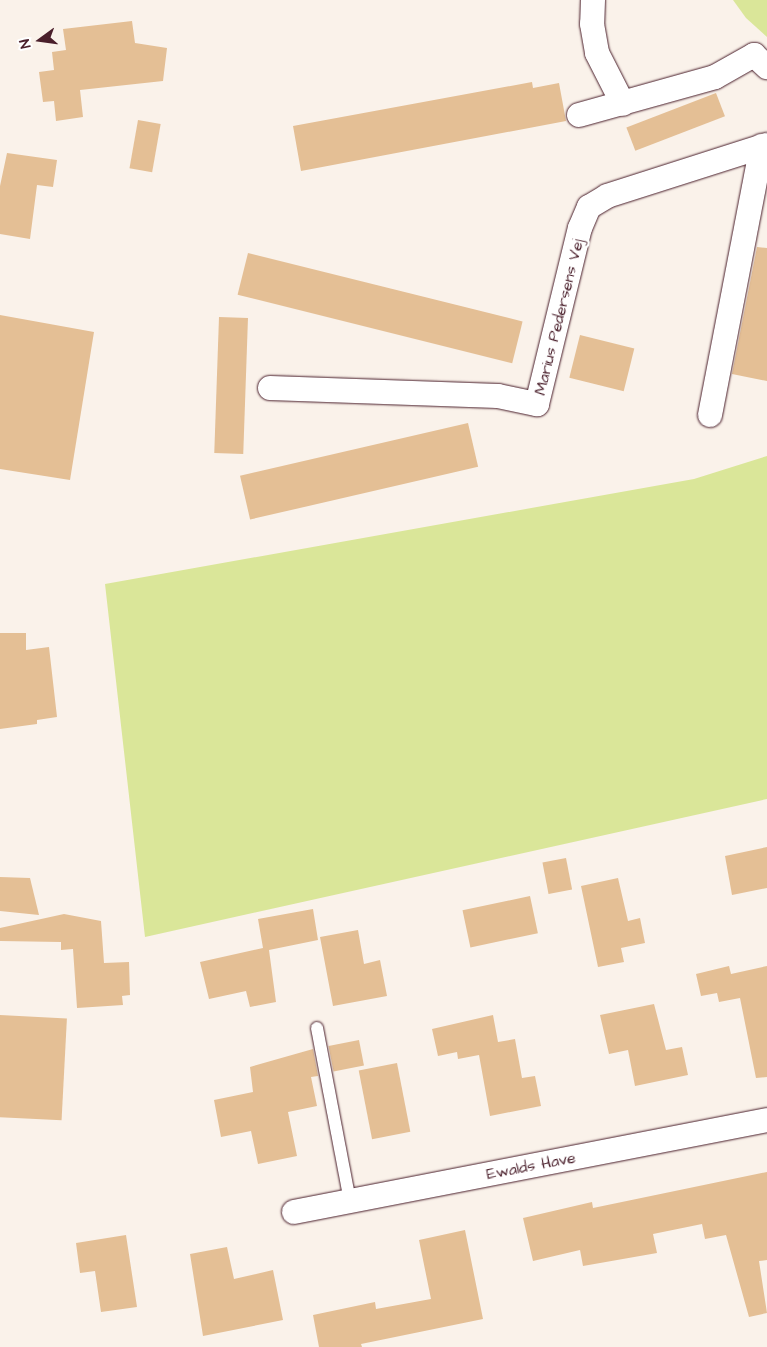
<!DOCTYPE html>
<style>
body{margin:0}
#map{position:relative;width:767px;height:1347px;overflow:hidden;background:#faf2ea;font-family:"Architects Daughter",sans-serif}
div>[style]{position:absolute}
.green>*{inset:0;background:#dae699}
.building>*{inset:0;background:#e4bf95;transform-origin:0 0}
.roads{filter:drop-shadow(0 0 1px #4a1f2b) drop-shadow(0 0 1px #4a1f2b)}
.service>*{height:12px;margin:-6px;padding:0 6px;transform-origin:6px;border-radius:6px;background:#fff}
.minor>*{height:24px;margin:-12px;padding:0 12px;transform-origin:12px;border-radius:12px;background:#fff}
span{translate:-50% -50%;white-space:nowrap;text-align:center;line-height:1.15;-webkit-text-stroke:4.5px #fff;paint-order:stroke}
.street-label{font-size:16px;color:#4a1f2b}
.north{position:absolute;left:15px;top:15px;width:50px;height:50px;-webkit-text-stroke:4px #fff;paint-order:stroke;rotate:256deg;font-size:14px;font-weight:700;line-height:20px;text-align:center;color:#4a1f2b}
.north::after{content:'';display:block;margin:auto;width:18px;height:22px;background:#4a1f2b;clip-path:polygon(50% 0,100% 100%,50% 72%,0 100%)}
</style>
<div id="map">
<div class="green">
<div style="clip-path:polygon(733px 0,767px 0,767px 37px,746px 18px)"></div>
<div style="clip-path:polygon(767px 456px,767px 799px,145px 937px,105px 584px,694px 479px)"></div>
</div>
<div class="building">
<div style="clip-path:polygon(132px 21px,135px 43px,167px 48px,163px 81px,80px 90px,83px 117px,56px 121px,54px 101px,43px 102px,39px 72px,54px 70px,52px 52px,66px 50px,63px 29px)"></div>
<div style="clip-path:polygon(532px 82px,533px 88px,559px 83px,566px 121px,301px 171px,293px 126px)"></div>
<div style="left:716px;top:93px;width:25px;height:96px;rotate:69deg"></div>
<div style="left:138px;top:120px;width:23px;height:49px;rotate:10deg"></div>
<div style="clip-path:polygon(7px 153px,57px 160px,53px 187px,37px 185px,30px 239px,0 234px,0 186px)"></div>
<div style="clip-path:polygon(757px 247px,767px 248px,767px 381px,732px 374px)"></div>
<div style="left:248px;top:253px;width:283px;height:43px;rotate:14deg"></div>
<div style="clip-path:polygon(0 315px,94px 332px,70px 480px,0 469px)"></div>
<div style="left:219px;top:317px;width:29px;height:136px;rotate:2deg"></div>
<div style="left:580px;top:335px;width:56px;height:44px;rotate:14deg"></div>
<div style="left:468px;top:423px;width:45px;height:234px;rotate:77deg"></div>
<div style="clip-path:polygon(0 633px,26px 633px,26px 650px,49px 647px,57px 717px,37px 720px,37px 724px,0 729px)"></div>
<div style="clip-path:polygon(767px 847px,767px 888px,732px 895px,725px 856px)"></div>
<div style="left:566px;top:858px;width:32px;height:24px;rotate:79deg"></div>
<div style="clip-path:polygon(0 877px,30px 878px,39px 915px,0 911px)"></div>
<div style="clip-path:polygon(618px 878px,628px 921px,640px 918px,645px 943px,621px 948px,624px 962px,598px 967px,581px 886px)"></div>
<div style="left:530px;top:896px;width:38px;height:69px;rotate:78deg"></div>
<div style="clip-path:polygon(313px 909px,318px 940px,269px 950px,276px 1002px,250px 1007px,246px 991px,209px 999px,200px 962px,263px 948px,258px 919px)"></div>
<div style="clip-path:polygon(64px 914px,101px 921px,104px 963px,129px 962px,130px 995px,122px 996px,123px 1005px,77px 1008px,73px 949px,61px 950px,61px 942px,0 941px,0 928px)"></div>
<div style="clip-path:polygon(358px 930px,364px 964px,380px 960px,387px 996px,333px 1006px,320px 937px)"></div>
<div style="clip-path:polygon(729px 966px,731px 974px,767px 966px,767px 1077px,756px 1078px,740px 998px,719px 1002px,717px 993px,701px 996px,696px 974px)"></div>
<div style="clip-path:polygon(654px 1004px,666px 1050px,682px 1047px,688px 1075px,635px 1086px,628px 1050px,609px 1054px,600px 1015px)"></div>
<div style="left:0;top:1015px;width:67px;height:102px;rotate:3deg"></div>
<div style="clip-path:polygon(493px 1015px,498px 1042px,515px 1039px,522px 1078px,535px 1076px,541px 1106px,490px 1116px,479px 1055px,458px 1059px,457px 1052px,438px 1056px,432px 1029px)"></div>
<div style="left:359px;top:1040px;width:26px;height:31px;rotate:79deg"></div>
<div style="clip-path:polygon(313px 1049px,318px 1076px,311px 1077px,317px 1106px,288px 1112px,297px 1156px,258px 1164px,251px 1131px,221px 1137px,214px 1100px,253px 1092px,250px 1067px)"></div>
<div style="left:397px;top:1063px;width:70px;height:39px;rotate:79deg"></div>
<div style="clip-path:polygon(767px 1172px,767px 1260px,759px 1261px,767px 1313px,749px 1317px,726px 1235px,705px 1239px,702px 1224px,653px 1234px,657px 1253px,583px 1266px,580px 1250px,533px 1261px,523px 1218px,592px 1202px,593px 1208px)"></div>
<div style="clip-path:polygon(465px 1230px,483px 1319px,361px 1344px,362px 1347px,319px 1347px,313px 1315px,375px 1302px,376px 1309px,431px 1299px,419px 1240px)"></div>
<div style="clip-path:polygon(126px 1235px,137px 1307px,101px 1312px,95px 1271px,80px 1273px,76px 1243px)"></div>
<div style="clip-path:polygon(227px 1247px,234px 1279px,273px 1270px,283px 1320px,203px 1336px,190px 1254px)"></div>
</div>
<div class="roads">
<div class="service">
<div style="left:317px;top:1028px;width:176px;rotate:79.2deg"></div>
</div>
<div class="minor">
<div style="left:593px;top:0;width:24px;rotate:92deg"></div>
<div style="left:592px;top:24px;width:29px;rotate:80deg"></div>
<div style="left:597px;top:53px;width:57px;rotate:63deg"></div>
<div style="left:579px;top:115px;width:141px;rotate:-15.6deg"></div>
<div style="left:715px;top:77px;width:45px;rotate:-29.4deg"></div>
<div style="left:754px;top:55px;width:18px;rotate:43deg"></div>
<div style="left:270px;top:388px;width:228px;rotate:2deg"></div>
<div style="left:498px;top:396px;width:40px;rotate:12deg"></div>
<div style="left:537px;top:404px;width:181px;rotate:-76.3deg"></div>
<div style="left:580px;top:228px;width:23px;rotate:-67deg"></div>
<div style="left:589px;top:207px;width:21px;rotate:-31deg"></div>
<div style="left:607px;top:196px;width:168px;rotate:-17.7deg"></div>
<div style="left:710px;top:415px;width:274px;rotate:-79.1deg"></div>
<div style="left:294px;top:1212px;width:482px;rotate:-11deg"></div>
</div>
</div>
<div class="street-label">
<span style="left:559px;top:317px;rotate:-76deg">Marius Pedersens Vej</span>
<span style="left:531px;top:1166px;rotate:-11deg">Ewalds Have</span>
</div>
<div class="north">N</div>
</div>
